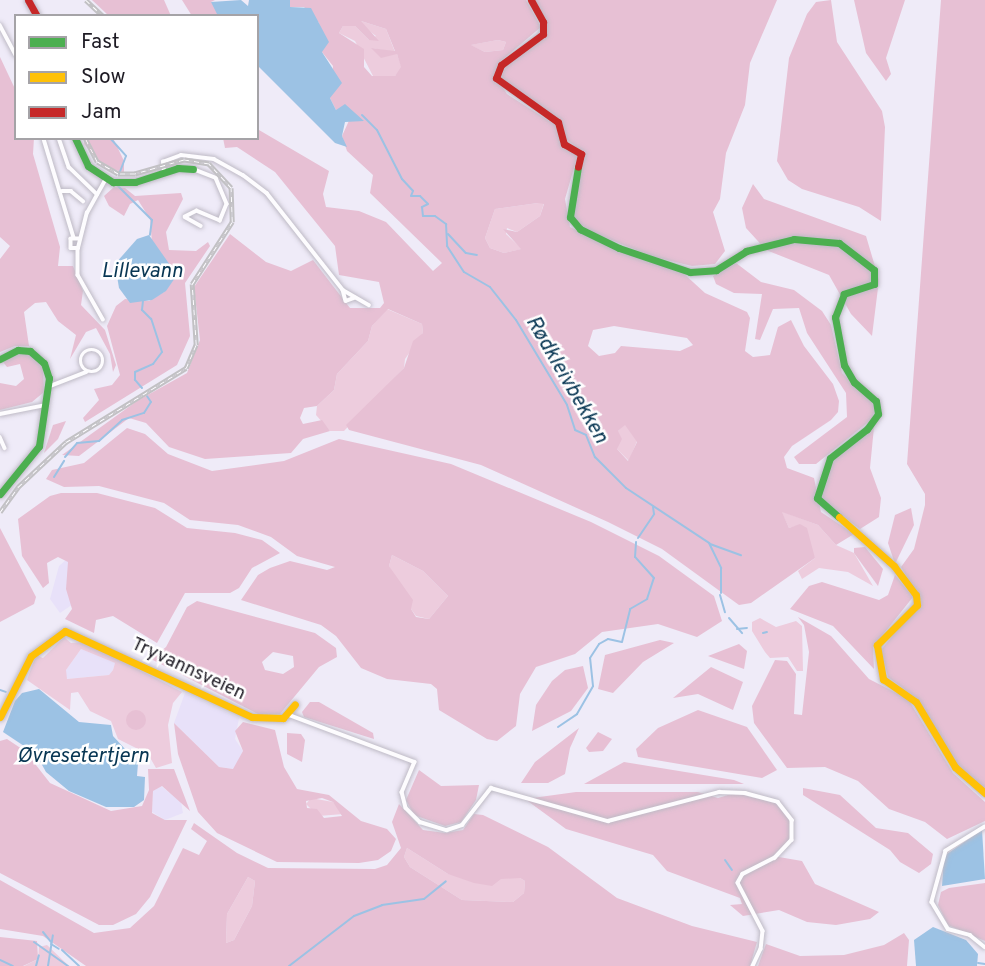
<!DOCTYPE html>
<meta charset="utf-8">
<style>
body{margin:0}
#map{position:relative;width:985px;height:966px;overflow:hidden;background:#efebf8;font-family:Overpass,sans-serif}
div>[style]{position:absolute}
.built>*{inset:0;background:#e8e1f9}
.green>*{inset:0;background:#edccdd}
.forest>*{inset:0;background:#e7c0d4}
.round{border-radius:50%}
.water>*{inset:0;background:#9cc2e4}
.stream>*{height:2px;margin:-1px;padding:0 1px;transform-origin:1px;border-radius:1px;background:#9cc2e4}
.roads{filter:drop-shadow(0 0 2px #bebac5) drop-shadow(0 0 2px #bebac5)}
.street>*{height:3.5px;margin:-1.75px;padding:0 1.75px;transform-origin:1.75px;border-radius:1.75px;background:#fdfcfe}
.street>.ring{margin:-1.75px;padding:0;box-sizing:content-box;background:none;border:3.5px solid #fdfcfe;border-radius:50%}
.fast>*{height:7px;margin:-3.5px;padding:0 3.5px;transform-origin:3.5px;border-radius:3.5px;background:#4caf50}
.slow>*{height:7px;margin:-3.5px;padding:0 3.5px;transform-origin:3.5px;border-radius:3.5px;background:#ffc107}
.jam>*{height:7px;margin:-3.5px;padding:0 3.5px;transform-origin:3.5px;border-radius:3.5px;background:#c62828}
.rail>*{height:4.5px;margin-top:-2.25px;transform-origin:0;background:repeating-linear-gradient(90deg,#fff 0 5px,#c2c1c4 0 10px);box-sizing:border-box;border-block:2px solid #c2c1c4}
span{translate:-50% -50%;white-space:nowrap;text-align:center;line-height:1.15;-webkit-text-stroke:5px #fff;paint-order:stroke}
.street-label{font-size:19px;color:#1d1a23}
.water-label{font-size:21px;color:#083653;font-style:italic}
.legend{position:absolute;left:14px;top:14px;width:245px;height:126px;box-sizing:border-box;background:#fff;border:2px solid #a5a3a7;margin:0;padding:9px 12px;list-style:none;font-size:21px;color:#1d1a23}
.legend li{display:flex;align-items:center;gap:14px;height:35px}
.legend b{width:35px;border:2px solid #a5a3a7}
</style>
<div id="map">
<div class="built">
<div style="clip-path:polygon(67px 559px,85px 596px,60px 613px,50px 599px,59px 566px)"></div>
<div style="clip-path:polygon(81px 649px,115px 663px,113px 670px,109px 675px,66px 679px,66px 670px)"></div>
<div style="clip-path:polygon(185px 693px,239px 718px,235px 739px,243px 751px,234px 769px,219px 767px,174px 723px)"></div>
<div style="clip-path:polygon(161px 786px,181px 802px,183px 813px,165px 820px,152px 812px,153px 791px)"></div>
</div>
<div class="green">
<div style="clip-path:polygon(361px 21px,386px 29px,395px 52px,371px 48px,397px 54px,402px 68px,395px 76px,373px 76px,355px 41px,339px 33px,343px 26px,355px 26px,369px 40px,376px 36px,360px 24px)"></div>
<div style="clip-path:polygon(498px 40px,506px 42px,503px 50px,485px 52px,470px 45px)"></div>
<div style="clip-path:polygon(538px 203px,544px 203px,540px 216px,517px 232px,507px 228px,506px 234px,522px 249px,504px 253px,490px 248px,485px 238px,495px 209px)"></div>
<div style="clip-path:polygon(387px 309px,422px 324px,423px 333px,405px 359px,404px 368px,344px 431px,330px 431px,316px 415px,317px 406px,334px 390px,337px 374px,368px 341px,372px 326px)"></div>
<div style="clip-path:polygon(625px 424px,637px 441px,629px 461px,617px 449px,618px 431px)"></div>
<div style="clip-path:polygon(781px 511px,818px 525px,836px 545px,854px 553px,873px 586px,848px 572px,819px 568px,802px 579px,798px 571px,815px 558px,796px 526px,789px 528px)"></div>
<div style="clip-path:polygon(392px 555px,423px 571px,448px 596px,429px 619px,416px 616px,411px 609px,389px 566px)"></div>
<div style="clip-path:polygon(760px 618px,776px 627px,796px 621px,802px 626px,803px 671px,797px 671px,788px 657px,770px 658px,765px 652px,752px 631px,752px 622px)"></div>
<div style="clip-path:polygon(evenodd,64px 637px,71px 643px,86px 642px,182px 692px,173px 703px,168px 725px,172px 763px,156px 768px,148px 754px,118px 739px,111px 721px,90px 711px,78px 692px,71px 693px,70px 710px,27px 680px,36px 655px,43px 658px,64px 637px,81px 649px,115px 663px,113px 670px,109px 675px,67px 679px,66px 670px,81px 649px)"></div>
<div style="clip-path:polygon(311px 798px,333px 802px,344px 814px,318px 816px,306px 804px)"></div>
<div style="clip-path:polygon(407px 848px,448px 874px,520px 878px,525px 881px,524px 893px,513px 902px,462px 900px,410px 867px,404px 857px)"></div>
<div style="clip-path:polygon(248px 877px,255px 881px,252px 906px,234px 940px,226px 943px,227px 914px)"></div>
<div style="clip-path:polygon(47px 945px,69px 966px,24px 966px,38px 959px,39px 947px)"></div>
</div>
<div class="forest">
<div style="clip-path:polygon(92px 0,164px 0,171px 16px,109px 16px)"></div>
<div style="clip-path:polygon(182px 0,215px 0,211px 2px,233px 16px,192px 16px)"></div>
<div style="clip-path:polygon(evenodd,290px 0,526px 0,541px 27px,501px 61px,495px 76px,507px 94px,560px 128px,561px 140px,578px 154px,565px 199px,570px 227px,633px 256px,682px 272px,705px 293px,747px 312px,750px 318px,745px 351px,753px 357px,770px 355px,778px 327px,791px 320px,804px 346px,833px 384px,839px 401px,838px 412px,831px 420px,792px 446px,784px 457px,787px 468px,814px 478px,821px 512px,854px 534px,836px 545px,818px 525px,782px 512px,789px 528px,800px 524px,807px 528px,815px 558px,751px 603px,739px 605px,662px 549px,608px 522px,481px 465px,349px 430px,346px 425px,404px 368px,413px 341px,423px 333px,422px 324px,388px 309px,372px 326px,368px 341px,337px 374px,334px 390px,317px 406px,304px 408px,300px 418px,303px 424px,322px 420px,330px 431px,303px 439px,291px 453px,205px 459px,169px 447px,146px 423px,129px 418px,79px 456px,62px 455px,137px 401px,187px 373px,200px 340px,194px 287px,230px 234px,266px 262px,291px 271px,313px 260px,350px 308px,380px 308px,384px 303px,379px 282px,339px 275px,335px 246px,275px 172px,237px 147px,225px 148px,223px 138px,257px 138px,257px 124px,259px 130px,329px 171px,323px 194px,326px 207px,359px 211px,386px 222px,433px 271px,442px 263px,370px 193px,373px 175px,347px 151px,342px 136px,352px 114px,347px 109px,336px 110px,330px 98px,333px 66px,322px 52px,319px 23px,304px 7px,290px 7px,290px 0,361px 21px,386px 29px,395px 51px,371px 48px,381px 58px,397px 54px,401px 67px,395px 76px,372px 76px,364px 67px,364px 49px,339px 33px,343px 26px,355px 26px,369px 40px,379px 41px,361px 21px,290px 0,498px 40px,506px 42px,503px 50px,485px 52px,471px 45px,498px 40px,290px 0,538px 203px,544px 204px,540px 216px,517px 232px,503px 229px,521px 249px,504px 253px,490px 248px,485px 238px,495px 209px,538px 203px,290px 0,614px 326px,687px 338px,693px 345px,680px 351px,621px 346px,615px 353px,599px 356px,588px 346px,593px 330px,614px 326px,290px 0,625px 425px,637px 442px,628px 461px,617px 449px,622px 439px,618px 431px,625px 425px)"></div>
<div style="clip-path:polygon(534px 0,777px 0,750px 63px,745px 105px,726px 153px,720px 199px,713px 212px,725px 251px,715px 264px,692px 266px,654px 257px,581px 228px,573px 218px,574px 185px,586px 155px,566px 139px,561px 120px,534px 107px,500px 80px,506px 66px,546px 34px,544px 16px)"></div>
<div style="clip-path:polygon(831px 0,837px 42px,882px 111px,885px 127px,881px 221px,859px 207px,802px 189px,788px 180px,777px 161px,789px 58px,807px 14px,816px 2px)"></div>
<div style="clip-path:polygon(854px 0,905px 0,886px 58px,891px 74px,886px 81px,866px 53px)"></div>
<div style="clip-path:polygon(941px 0,985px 0,985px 790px,957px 766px,916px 698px,888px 677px,881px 650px,921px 601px,901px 567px,914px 549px,925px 505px,925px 494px,907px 464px)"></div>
<div style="clip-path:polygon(0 57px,16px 91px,16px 138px,34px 138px,33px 154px,60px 247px,58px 266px,73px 266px,83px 291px,81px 305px,105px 330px,116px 365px,113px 372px,110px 354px,96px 328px,86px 332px,70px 359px,76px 335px,58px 321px,46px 302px,35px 303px,24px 312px,29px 346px,15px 346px,0 352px,0 259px,10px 246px,0 237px)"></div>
<div style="clip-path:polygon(85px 138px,113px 138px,124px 161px,124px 173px,102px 165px,84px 144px)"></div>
<div style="clip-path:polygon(753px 184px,764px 199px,866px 236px,879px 280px,872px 336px,851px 314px,829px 275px,766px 250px,746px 228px,742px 208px)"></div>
<div style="clip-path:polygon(114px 187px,125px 188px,135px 196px,181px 193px,183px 199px,166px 232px,169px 250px,196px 251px,208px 242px,210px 246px,185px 283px,190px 336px,177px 365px,85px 422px,83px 418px,99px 400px,94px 389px,112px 385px,120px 375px,107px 326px,116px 306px,125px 299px,149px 301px,164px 292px,177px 275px,152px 243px,150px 219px,138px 200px,130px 204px,124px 216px,109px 206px,104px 196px)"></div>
<div style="clip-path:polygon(736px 263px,761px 282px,794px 290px,822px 311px,831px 325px,842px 373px,876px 406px,872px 419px,816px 464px,799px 464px,794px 457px,847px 417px,846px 393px,807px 333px,799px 308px,773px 309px,760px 340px,755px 339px,762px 294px,734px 293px,716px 284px,713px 276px)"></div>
<div style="clip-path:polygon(19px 353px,29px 354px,43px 366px,44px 392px,32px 402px,0 410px,0 383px,16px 386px,24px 379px,20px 364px,7px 367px,3px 362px)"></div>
<div style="clip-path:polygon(66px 421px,58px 439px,44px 453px,53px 425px)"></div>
<div style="clip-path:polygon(874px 427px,870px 468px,881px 498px,879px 517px,860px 529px,821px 500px,823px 488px,835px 456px)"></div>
<div style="clip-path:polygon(evenodd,127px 428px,145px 434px,168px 454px,212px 471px,284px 461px,339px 439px,451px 464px,591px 522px,659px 556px,714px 596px,722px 621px,697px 637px,658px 624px,602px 632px,575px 654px,536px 667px,520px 694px,516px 726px,497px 741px,487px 739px,439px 710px,437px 689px,431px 684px,387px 679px,361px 668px,336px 636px,321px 625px,241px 600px,258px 575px,270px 568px,290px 561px,327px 570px,335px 567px,297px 556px,271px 537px,238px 525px,190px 520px,164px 503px,99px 486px,64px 487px,46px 479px,52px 470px,84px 463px,127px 428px,392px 555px,423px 571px,448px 596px,429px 619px,416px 617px,411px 609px,413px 600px,389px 566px,392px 555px)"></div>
<div style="clip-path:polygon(61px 493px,97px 493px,155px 508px,187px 528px,235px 533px,262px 540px,280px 553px,252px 568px,239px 588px,230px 593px,185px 593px,157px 643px,113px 616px,96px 620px,94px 633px,65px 619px,72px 609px,66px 589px,68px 562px,58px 557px,47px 563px,49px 583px,43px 588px,22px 556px,18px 519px,50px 496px)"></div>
<div style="clip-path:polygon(911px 508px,914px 525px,895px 564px,888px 543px,895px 515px)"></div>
<div style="clip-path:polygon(0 528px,36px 597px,34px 604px,0 622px)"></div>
<div style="clip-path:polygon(865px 547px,883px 569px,878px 586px,854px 553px,854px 548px)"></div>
<div style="clip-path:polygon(895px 575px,913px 597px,873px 647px,874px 669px,833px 626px,790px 609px,809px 586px,822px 582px,879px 600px,888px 595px)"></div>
<div style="clip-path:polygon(evenodd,197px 601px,315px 633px,336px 648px,337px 657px,319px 667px,280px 714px,260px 715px,151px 659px,166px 647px,187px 607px,197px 601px,273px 652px,293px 656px,294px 667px,283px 674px,265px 670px,262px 662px,273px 652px)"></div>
<div style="clip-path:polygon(798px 617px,831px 636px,869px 679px,908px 699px,953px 773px,985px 802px,985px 821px,947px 839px,925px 822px,889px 809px,858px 781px,825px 767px,787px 768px,754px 723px,752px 706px,775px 660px,787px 661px,796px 674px,794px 714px,802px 715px,809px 652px,804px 625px)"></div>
<div style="clip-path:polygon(660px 640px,674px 643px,643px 662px,613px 693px,598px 689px,605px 655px)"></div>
<div style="clip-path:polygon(739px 644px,747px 651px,744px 669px,708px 656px)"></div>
<div style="clip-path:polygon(583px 666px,588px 688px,571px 711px,532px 731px,536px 705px,552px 681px,565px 670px)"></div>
<div style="clip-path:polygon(711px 667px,743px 682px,733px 710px,698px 694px,673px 698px)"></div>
<div style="clip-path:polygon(310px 702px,319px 702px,373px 733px,374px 739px,304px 717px,302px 712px)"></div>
<div class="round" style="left:126px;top:710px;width:20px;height:20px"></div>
<div style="clip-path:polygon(698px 710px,747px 727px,777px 770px,762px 778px,638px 757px,636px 749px,658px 728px)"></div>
<div style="clip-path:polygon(evenodd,243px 722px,275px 730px,284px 767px,297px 789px,329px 795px,361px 821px,387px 829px,396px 839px,391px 851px,378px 860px,359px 863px,277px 862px,217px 833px,198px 812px,178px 754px,174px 723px,219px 767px,233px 769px,243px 751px,235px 731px,243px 722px,322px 798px,333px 802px,342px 816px,324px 818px,317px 809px,307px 808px,306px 801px,322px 798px)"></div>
<div style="clip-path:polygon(579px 728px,570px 748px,565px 774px,548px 783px,521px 783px,535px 762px)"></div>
<div style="clip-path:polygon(598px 732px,612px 739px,603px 751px,589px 752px,586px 748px)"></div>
<div style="clip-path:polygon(287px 733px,301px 734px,305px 740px,302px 762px,287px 754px)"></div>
<div style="clip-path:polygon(7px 739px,25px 751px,50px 783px,111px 811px,142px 806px,149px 790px,148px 769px,174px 769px,190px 811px,162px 786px,153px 791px,152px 813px,165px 820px,187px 820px,150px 897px,136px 914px,113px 925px,99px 925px,0 873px,0 741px)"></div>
<div style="clip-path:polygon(624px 762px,734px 780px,744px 784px,584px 784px)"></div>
<div style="clip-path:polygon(419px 770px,441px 786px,479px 785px,476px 800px,461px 822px,445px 826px,414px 815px,406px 800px)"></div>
<div style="clip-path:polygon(803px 788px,840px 795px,876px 828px,908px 833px,933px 854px,931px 864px,919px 873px,900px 862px,890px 850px,803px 795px)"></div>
<div style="clip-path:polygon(576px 792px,698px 792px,718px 798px,735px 793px,775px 803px,786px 811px,792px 830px,789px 840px,773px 856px,802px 861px,815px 884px,879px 912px,870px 919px,836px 925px,807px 922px,779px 910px,743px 916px,730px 905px,742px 904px,740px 898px,667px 871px,653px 855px,566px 829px,525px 799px)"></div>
<div style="clip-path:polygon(evenodd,399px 804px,423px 830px,445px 833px,463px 830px,474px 814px,483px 815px,548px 847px,617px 898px,692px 926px,757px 942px,750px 966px,86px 966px,43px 936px,0 929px,0 880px,94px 933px,130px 928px,154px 906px,183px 848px,199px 855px,207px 841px,191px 829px,194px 823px,237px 853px,268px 868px,375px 869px,387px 865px,401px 848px,392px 822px,399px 804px,407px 848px,448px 874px,474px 883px,492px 886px,501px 879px,520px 878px,525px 881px,524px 893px,513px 902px,462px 900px,410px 867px,404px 857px,407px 848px,399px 804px,248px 877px,255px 881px,252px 906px,234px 940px,226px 943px,227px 914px,248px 877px)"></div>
<div style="clip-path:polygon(985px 883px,985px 941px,948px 925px,938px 905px,941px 892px,949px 888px)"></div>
<div style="clip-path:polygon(904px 933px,909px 940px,907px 966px,758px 966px,766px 944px,800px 956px,844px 955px,884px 945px)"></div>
<div style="clip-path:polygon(0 937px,37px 941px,38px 959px,23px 966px,0 966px)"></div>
</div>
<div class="water">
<div style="clip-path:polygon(241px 0,248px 6px,249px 0,290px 0,290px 7px,311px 8px,329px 42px,322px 52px,342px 83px,330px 98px,336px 110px,345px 104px,364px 121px,345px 122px,342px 136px,347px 147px,335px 143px,257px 65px,257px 16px,217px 14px,211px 2px)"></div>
<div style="clip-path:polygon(149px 235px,177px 275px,166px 291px,152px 300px,130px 303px,119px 288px,115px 264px,137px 239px)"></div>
<div style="clip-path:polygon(39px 689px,79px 722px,111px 725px,113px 736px,138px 763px,137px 776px,145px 777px,144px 800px,134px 807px,106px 807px,69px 791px,46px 772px,36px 754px,3px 732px,15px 701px,22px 693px)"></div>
<div style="clip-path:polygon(982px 830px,985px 879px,942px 886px,944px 856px)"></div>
<div style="clip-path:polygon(933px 927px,966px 940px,978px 954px,977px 966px,916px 966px,914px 940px)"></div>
</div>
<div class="stream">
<div style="left:362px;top:115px;width:21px;rotate:45deg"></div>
<div style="left:377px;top:130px;width:55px;rotate:63deg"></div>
<div style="left:402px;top:179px;width:16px;rotate:47deg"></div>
<div style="left:413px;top:191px;width:5px;rotate:112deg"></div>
<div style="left:411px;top:196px;width:9px"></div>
<div style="left:420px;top:196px;width:11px;rotate:45deg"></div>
<div style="left:428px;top:204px;width:7px;rotate:153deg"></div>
<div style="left:422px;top:207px;width:9px;rotate:84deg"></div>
<div style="left:423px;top:216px;width:12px"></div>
<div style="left:435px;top:216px;width:14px;rotate:36deg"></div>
<div style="left:446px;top:224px;width:22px;rotate:87deg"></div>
<div style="left:447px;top:246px;width:31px;rotate:57deg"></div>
<div style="left:464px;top:272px;width:30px;rotate:30deg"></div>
<div style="left:490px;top:287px;width:42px;rotate:51.8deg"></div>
<div style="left:516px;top:320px;width:99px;rotate:59deg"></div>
<div style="left:567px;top:405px;width:26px;rotate:72deg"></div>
<div style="left:575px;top:430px;width:12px;rotate:24deg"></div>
<div style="left:586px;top:435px;width:24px;rotate:68deg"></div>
<div style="left:595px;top:457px;width:44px;rotate:45deg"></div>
<div style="left:626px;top:488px;width:100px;rotate:33.5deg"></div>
<div style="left:709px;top:543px;width:28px;rotate:64deg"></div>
<div style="left:721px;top:568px;width:25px;rotate:90deg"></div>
<div style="left:110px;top:138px;width:24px;rotate:48deg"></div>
<div style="left:126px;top:156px;width:19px;rotate:111deg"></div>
<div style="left:118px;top:186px;width:48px;rotate:45deg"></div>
<div style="left:152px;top:220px;width:15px;rotate:98deg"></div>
<div style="left:448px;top:234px;width:26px;rotate:47deg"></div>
<div style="left:466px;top:253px;width:11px;rotate:10deg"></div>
<div style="left:142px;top:388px;width:11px;rotate:-131deg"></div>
<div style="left:135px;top:380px;width:8px;rotate:-90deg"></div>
<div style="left:135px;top:372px;width:20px;rotate:-24deg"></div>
<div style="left:153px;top:364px;width:15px;rotate:-53deg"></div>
<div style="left:162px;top:352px;width:35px;rotate:-108deg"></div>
<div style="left:151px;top:319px;width:13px;rotate:-135deg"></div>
<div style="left:142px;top:310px;width:9px;rotate:-84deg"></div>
<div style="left:65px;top:457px;width:18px;rotate:-49deg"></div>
<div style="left:77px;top:443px;width:22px;rotate:-5deg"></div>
<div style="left:99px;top:441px;width:31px;rotate:-42deg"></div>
<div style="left:122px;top:420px;width:23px;rotate:-18deg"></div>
<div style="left:144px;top:413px;width:13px;rotate:-58deg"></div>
<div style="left:151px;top:402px;width:7px;rotate:-124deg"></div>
<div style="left:54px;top:477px;width:19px;rotate:-58deg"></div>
<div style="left:638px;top:538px;width:29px;rotate:-56deg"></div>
<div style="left:654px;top:514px;width:7px;rotate:-98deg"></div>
<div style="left:710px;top:544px;width:33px;rotate:20deg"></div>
<div style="left:720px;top:595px;width:18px;rotate:74deg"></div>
<div style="left:729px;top:618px;width:20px;rotate:49deg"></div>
<div style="left:737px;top:629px;width:10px;rotate:-6deg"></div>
<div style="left:763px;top:633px;width:4px;rotate:-14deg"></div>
<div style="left:0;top:690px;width:6px;rotate:18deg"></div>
<div style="left:558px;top:727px;width:23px;rotate:-34deg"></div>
<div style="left:577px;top:714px;width:32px;rotate:-60deg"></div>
<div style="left:593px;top:686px;width:28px;rotate:-96deg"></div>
<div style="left:590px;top:658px;width:17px;rotate:-57deg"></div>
<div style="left:599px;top:644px;width:10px;rotate:-29deg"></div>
<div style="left:608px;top:639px;width:14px;rotate:12deg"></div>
<div style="left:622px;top:642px;width:34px;rotate:-76deg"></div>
<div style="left:630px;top:609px;width:20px;rotate:-30deg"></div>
<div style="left:647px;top:599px;width:22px;rotate:-72deg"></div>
<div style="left:654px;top:578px;width:28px;rotate:-132deg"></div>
<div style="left:635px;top:557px;width:15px;rotate:-86deg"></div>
<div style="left:725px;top:860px;width:12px;rotate:55deg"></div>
<div style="left:43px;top:932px;width:13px;rotate:51deg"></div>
<div style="left:34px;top:942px;width:42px;rotate:35.2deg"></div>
<div style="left:51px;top:944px;width:9px;rotate:32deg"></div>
<div style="left:62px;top:950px;width:23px;rotate:43deg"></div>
<div style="left:0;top:960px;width:14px;rotate:25deg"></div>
<div style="left:978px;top:963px;width:7px;rotate:8deg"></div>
<div style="left:36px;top:966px;width:11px;rotate:-75deg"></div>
<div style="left:48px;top:966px;width:31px;rotate:-81deg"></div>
<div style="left:289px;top:966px;width:82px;rotate:-37.6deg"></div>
<div style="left:354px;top:916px;width:30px;rotate:-21deg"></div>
<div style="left:382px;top:905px;width:42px;rotate:-8.1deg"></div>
<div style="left:424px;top:899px;width:28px;rotate:-39deg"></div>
</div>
<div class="roads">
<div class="street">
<div style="left:0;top:25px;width:34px;rotate:62deg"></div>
<div style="left:59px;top:138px;width:31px;rotate:71deg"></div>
<div style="left:69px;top:167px;width:39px;rotate:44deg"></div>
<div style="left:44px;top:139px;width:103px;rotate:73.1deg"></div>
<div style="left:193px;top:169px;width:25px;rotate:21deg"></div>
<div style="left:216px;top:178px;width:28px;rotate:67deg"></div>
<div style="left:227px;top:204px;width:18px;rotate:112deg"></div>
<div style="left:220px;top:221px;width:25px;rotate:-157deg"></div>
<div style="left:197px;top:211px;width:13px;rotate:153deg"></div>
<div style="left:185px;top:217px;width:18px;rotate:29deg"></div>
<div style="left:164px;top:173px;width:11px;rotate:-95deg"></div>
<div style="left:163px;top:162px;width:19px;rotate:-21deg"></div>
<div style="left:181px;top:155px;width:33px;rotate:7deg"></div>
<div style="left:214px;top:159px;width:33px;rotate:29deg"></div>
<div style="left:243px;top:175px;width:30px;rotate:37deg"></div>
<div style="left:267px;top:193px;width:123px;rotate:51.9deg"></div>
<div style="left:343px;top:290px;width:30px;rotate:30deg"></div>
<div style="left:62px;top:191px;width:9px"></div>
<div style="left:71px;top:191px;width:16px;rotate:40deg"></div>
<div style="left:79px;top:239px;width:8px;rotate:180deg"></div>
<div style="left:71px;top:239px;width:9px;rotate:90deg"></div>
<div style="left:71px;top:248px;width:7px"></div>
<div style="left:78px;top:248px;width:36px;rotate:-76deg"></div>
<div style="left:87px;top:213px;width:39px;rotate:-61deg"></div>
<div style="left:78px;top:248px;width:27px;rotate:90deg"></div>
<div style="left:78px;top:275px;width:51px;rotate:60.4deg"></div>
<div style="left:343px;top:290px;width:11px;rotate:75deg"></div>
<div style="left:346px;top:301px;width:9px;rotate:-21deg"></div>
<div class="ring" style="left:81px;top:350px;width:18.5px;height:18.5px"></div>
<div style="left:48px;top:387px;width:41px;rotate:-21.5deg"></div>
<div style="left:0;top:414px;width:47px;rotate:-11.1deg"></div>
<div style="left:0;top:437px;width:12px;rotate:66deg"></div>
<div style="left:289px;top:715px;width:134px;rotate:20.5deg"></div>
<div style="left:415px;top:762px;width:33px;rotate:113deg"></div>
<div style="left:402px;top:792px;width:16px;rotate:76deg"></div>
<div style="left:406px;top:808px;width:20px;rotate:45deg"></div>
<div style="left:420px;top:822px;width:28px;rotate:17deg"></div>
<div style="left:447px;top:830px;width:16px;rotate:-18deg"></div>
<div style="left:462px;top:825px;width:47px;rotate:-51.9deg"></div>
<div style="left:491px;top:788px;width:122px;rotate:15.8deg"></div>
<div style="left:608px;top:821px;width:115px;rotate:-14.6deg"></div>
<div style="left:719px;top:792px;width:26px;rotate:2deg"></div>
<div style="left:745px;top:793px;width:34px;rotate:15deg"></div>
<div style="left:778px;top:802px;width:23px;rotate:52deg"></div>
<div style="left:792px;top:820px;width:20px;rotate:90deg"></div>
<div style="left:792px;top:840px;width:25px;rotate:133deg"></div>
<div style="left:775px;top:858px;width:36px;rotate:153deg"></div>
<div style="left:743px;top:874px;width:10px;rotate:119deg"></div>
<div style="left:738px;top:883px;width:54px;rotate:62.5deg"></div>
<div style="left:763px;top:931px;width:18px;rotate:96deg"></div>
<div style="left:761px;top:949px;width:19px;rotate:115deg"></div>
<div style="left:985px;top:827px;width:46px;rotate:148.4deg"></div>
<div style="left:946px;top:851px;width:53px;rotate:105.4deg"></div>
<div style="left:932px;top:902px;width:31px;rotate:59deg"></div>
<div style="left:948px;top:929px;width:23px;rotate:15deg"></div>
<div style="left:970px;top:935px;width:19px;rotate:39deg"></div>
</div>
<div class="fast">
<div style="left:75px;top:138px;width:31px;rotate:65deg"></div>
<div style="left:88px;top:166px;width:30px;rotate:33deg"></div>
<div style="left:113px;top:182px;width:22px"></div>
<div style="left:135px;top:182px;width:45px;rotate:-18deg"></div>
<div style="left:178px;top:168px;width:15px;rotate:4deg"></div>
<div style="left:578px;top:167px;width:51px;rotate:99.1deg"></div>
<div style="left:570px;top:217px;width:16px;rotate:50deg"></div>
<div style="left:580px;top:229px;width:43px;rotate:26deg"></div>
<div style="left:619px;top:248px;width:75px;rotate:18.7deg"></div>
<div style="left:690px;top:272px;width:26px;rotate:-4deg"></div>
<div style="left:716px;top:270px;width:36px;rotate:-32deg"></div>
<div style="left:746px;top:251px;width:49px;rotate:-14deg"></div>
<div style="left:794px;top:239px;width:45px;rotate:5.1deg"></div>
<div style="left:839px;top:243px;width:44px;rotate:37.6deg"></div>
<div style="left:874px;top:270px;width:14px;rotate:90deg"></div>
<div style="left:874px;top:284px;width:32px;rotate:162deg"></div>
<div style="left:844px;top:294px;width:25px;rotate:111deg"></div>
<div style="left:835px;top:317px;width:49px;rotate:79.4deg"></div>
<div style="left:844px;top:365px;width:20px;rotate:60deg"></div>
<div style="left:854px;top:382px;width:29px;rotate:41deg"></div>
<div style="left:876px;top:401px;width:13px;rotate:81deg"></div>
<div style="left:878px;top:414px;width:19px;rotate:126deg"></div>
<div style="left:867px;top:429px;width:47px;rotate:141.9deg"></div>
<div style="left:830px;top:458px;width:42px;rotate:108deg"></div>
<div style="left:817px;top:498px;width:29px;rotate:41deg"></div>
<div style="left:0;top:359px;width:20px;rotate:-27deg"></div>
<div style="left:18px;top:350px;width:12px;rotate:5deg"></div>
<div style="left:30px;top:351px;width:18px;rotate:41deg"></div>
<div style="left:44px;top:363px;width:16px;rotate:72deg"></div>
<div style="left:49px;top:378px;width:69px;rotate:98.4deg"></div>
<div style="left:39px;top:446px;width:62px;rotate:129.1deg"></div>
</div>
<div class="slow">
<div style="left:839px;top:517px;width:74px;rotate:41.7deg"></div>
<div style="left:894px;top:566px;width:36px;rotate:53deg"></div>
<div style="left:916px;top:595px;width:10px;rotate:84deg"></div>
<div style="left:917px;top:605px;width:57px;rotate:135deg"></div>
<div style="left:877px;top:645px;width:35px;rotate:80deg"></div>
<div style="left:883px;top:679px;width:40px;rotate:34.9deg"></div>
<div style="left:916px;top:702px;width:76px;rotate:59deg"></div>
<div style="left:955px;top:767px;width:40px;rotate:41deg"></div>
<div style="left:0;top:717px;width:68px;rotate:-63.1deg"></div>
<div style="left:31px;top:656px;width:42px;rotate:-36.3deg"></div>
<div style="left:65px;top:631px;width:206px;rotate:24.7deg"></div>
<div style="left:252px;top:717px;width:31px;rotate:2deg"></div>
<div style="left:283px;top:718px;width:18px;rotate:-49deg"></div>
</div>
<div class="jam">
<div style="left:28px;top:0;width:18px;rotate:61deg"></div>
<div style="left:531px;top:0;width:25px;rotate:61deg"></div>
<div style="left:543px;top:22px;width:12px;rotate:90deg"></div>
<div style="left:543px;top:34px;width:52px;rotate:143.6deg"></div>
<div style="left:501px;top:65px;width:14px;rotate:111deg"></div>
<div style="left:496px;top:78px;width:76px;rotate:35.4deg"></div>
<div style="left:558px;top:122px;width:23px;rotate:75deg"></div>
<div style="left:564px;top:144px;width:20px;rotate:30deg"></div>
<div style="left:581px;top:154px;width:13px;rotate:103deg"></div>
</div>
</div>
<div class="rail">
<div style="left:86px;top:0;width:23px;rotate:43deg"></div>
<div style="left:0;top:512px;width:31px;rotate:-54deg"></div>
<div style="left:18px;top:487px;width:66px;rotate:-43.2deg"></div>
<div style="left:66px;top:442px;width:141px;rotate:-31.7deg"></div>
<div style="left:186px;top:368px;width:25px;rotate:-67deg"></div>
<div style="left:196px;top:345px;width:61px;rotate:-93.8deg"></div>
<div style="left:192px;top:284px;width:74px;rotate:-57.2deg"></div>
<div style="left:232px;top:222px;width:34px;rotate:-92deg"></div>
<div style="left:231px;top:188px;width:33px;rotate:-133deg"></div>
<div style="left:209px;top:164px;width:25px;rotate:-171deg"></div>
<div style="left:184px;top:160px;width:51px;rotate:164.1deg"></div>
<div style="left:135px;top:174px;width:17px;rotate:180deg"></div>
<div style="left:118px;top:174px;width:24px;rotate:-150deg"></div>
<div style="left:97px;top:162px;width:27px;rotate:-117deg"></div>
</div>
<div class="street-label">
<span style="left:188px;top:670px;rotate:25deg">Tryvannsveien</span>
</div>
<div class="water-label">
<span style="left:142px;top:272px">Lillevann</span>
<span style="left:566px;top:380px;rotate:60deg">Rødkleivbekken</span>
<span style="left:83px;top:757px">Øvresetertjern</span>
</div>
<ul class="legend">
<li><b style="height:9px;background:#4caf50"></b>Fast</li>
<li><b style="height:9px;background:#ffc107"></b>Slow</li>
<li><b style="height:9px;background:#c62828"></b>Jam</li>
</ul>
</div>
